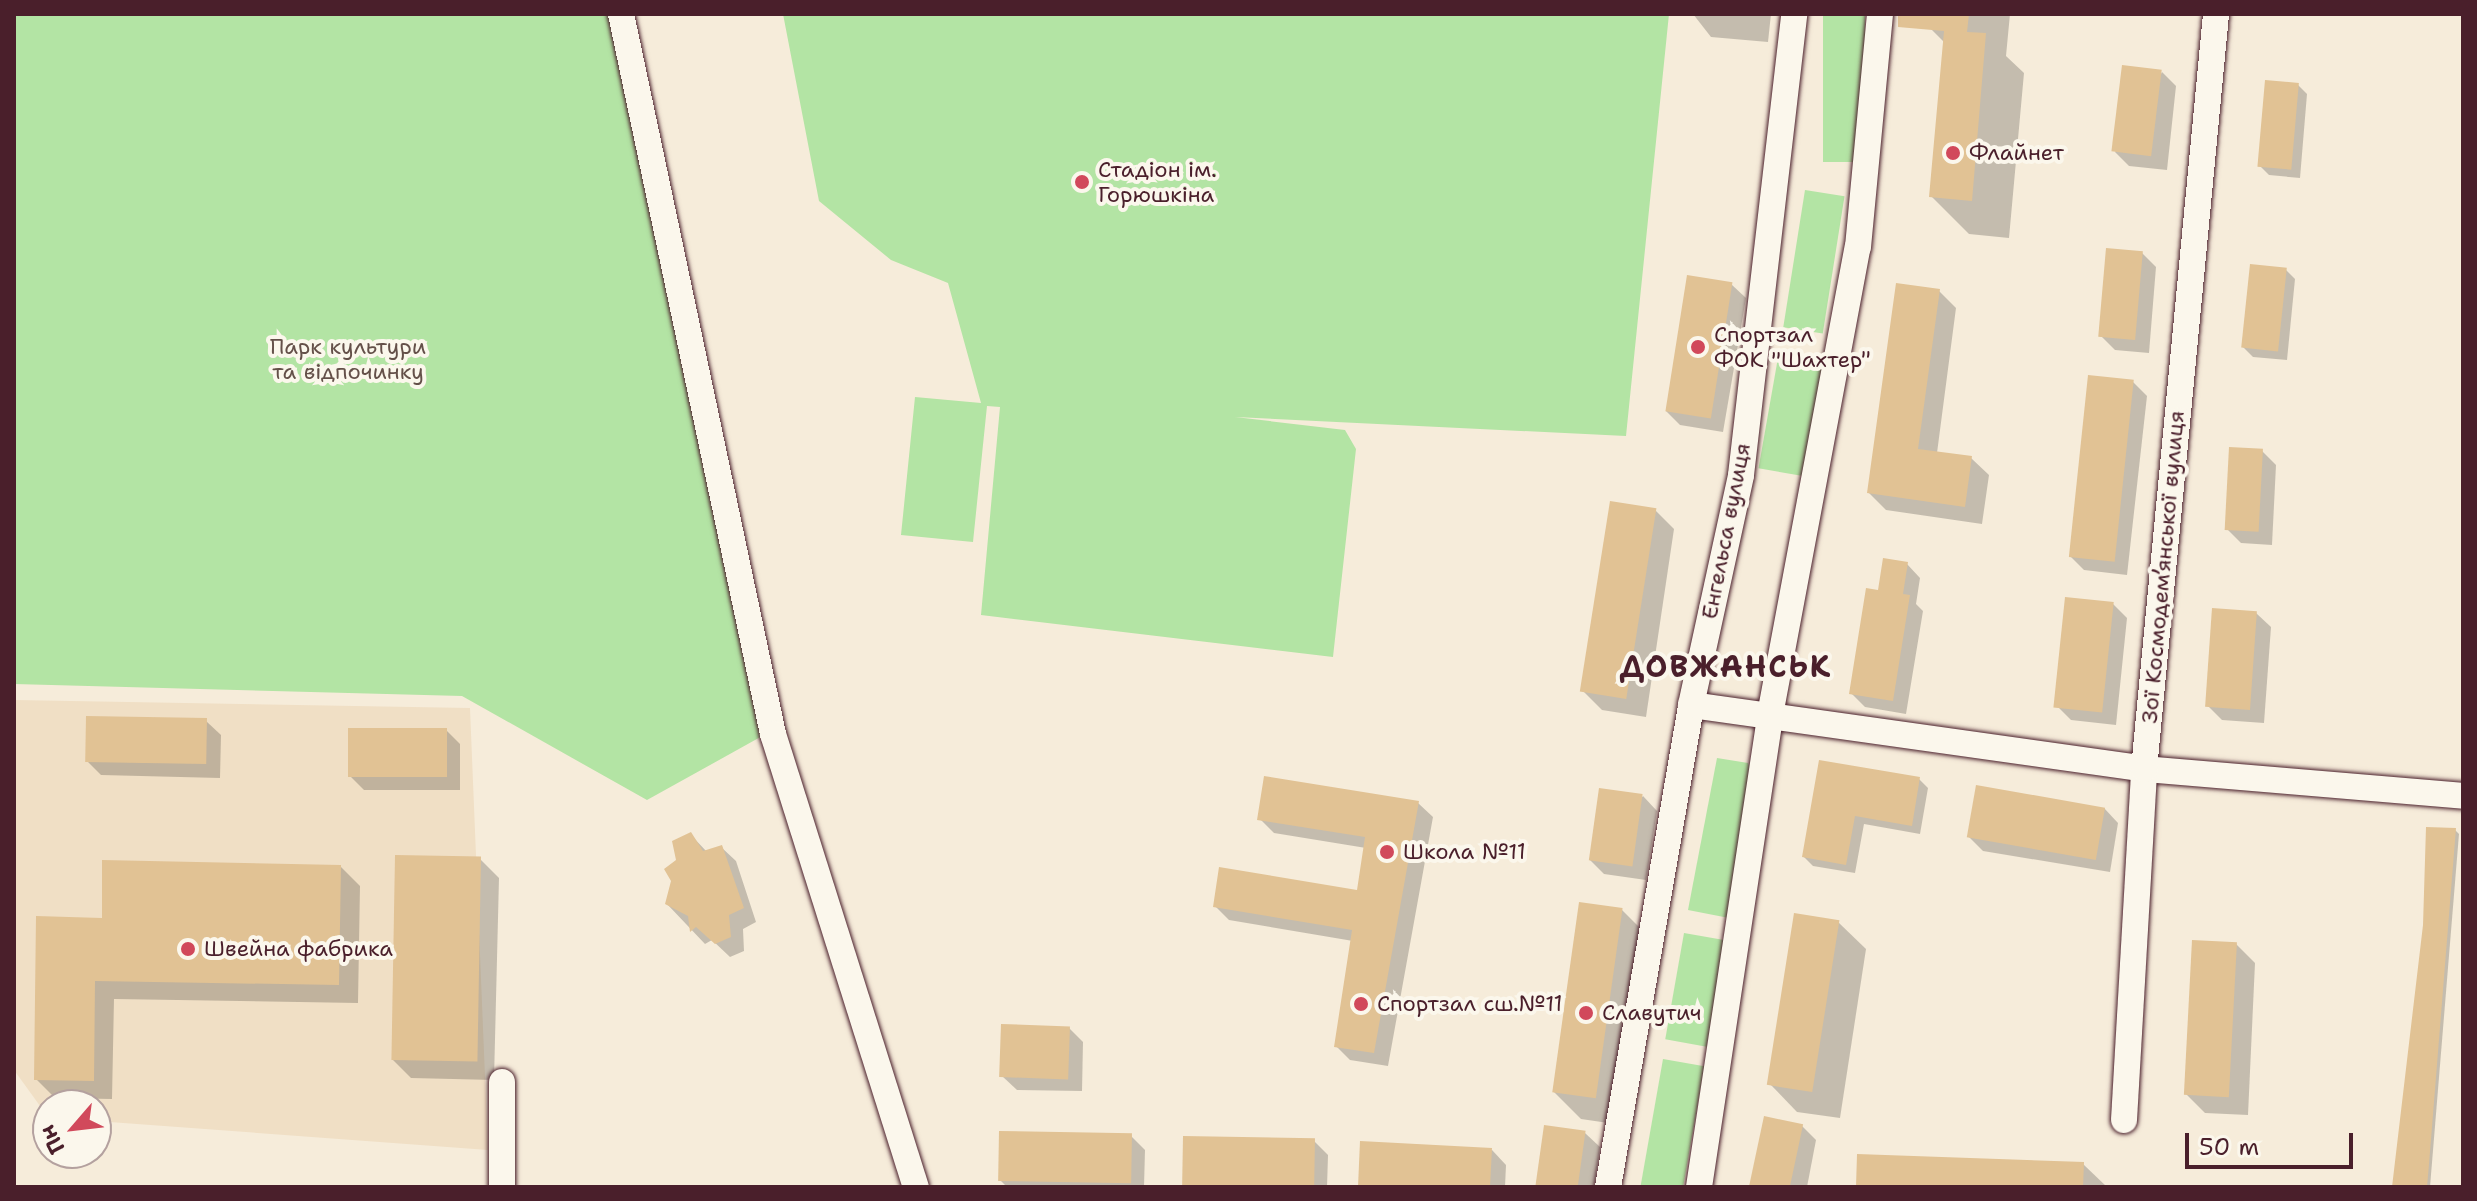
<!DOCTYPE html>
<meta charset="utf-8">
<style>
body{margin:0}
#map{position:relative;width:2477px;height:1201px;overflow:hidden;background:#f6ecda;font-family:"Shantell Sans",sans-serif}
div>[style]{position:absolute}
.built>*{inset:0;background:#f0dfc5}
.green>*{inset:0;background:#b3e4a4;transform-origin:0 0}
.shadow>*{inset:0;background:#0003}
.building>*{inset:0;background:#e1c294;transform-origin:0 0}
.roads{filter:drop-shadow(0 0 2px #4a1f2b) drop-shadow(0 0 2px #4a1f2b)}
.minor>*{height:26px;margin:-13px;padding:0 13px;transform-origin:13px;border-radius:13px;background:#fbf7ec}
.dots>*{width:22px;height:22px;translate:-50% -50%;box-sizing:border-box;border:4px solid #fbf7ec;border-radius:50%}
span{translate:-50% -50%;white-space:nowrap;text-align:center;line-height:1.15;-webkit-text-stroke:8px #fbf7ec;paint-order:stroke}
.poi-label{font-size:22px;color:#4a1f2b}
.left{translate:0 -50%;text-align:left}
.park-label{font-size:22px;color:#645049}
.street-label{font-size:22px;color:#4a1f2b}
.district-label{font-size:30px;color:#4a1f2b;font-weight:700;letter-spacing:2px}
.frame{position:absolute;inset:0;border:16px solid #4a1f2b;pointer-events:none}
.north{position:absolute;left:32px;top:1089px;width:80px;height:80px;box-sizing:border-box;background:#fbf7ec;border:2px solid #b4a19f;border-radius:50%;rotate:242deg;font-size:22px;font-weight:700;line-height:32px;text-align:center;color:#4a1f2b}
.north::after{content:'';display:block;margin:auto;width:28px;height:36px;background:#d1495b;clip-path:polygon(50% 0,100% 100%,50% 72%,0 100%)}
.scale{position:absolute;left:2185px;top:1133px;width:168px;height:36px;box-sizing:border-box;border:4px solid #4a1f2b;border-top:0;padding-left:10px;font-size:24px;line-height:28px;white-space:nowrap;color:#4a1f2b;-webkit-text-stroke:6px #fbf7ec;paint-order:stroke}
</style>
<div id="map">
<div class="built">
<div style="clip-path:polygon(14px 700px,470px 708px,488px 1150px,96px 1121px,96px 1105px,48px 1105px,48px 1117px,14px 1070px)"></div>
</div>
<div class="green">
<div style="clip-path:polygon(14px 14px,616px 14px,766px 734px,647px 800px,462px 696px,14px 684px)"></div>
<div style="clip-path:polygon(783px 14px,1669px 14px,1626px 436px,1235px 417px,1345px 430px,1356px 449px,1333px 657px,981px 615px,1000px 407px,987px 406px,973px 542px,901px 535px,915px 397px,981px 403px,948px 283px,891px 260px,819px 201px)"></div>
<div style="left:1823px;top:14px;width:42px;height:148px"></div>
<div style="left:1805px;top:190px;width:40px;height:139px;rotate:9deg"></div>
<div style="left:1779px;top:352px;width:45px;height:118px;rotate:10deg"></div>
<div style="clip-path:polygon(1717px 758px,1748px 763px,1750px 768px,1729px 918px,1688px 910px)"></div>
<div style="left:1684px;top:933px;width:42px;height:108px;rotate:10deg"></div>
<div style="left:1663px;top:1059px;width:42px;height:130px;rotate:10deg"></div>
</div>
<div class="shadow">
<div style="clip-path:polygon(1693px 14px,1771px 14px,1768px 42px,1711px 37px)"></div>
<div style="clip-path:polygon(1932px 14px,2010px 14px,2006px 56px,2024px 73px,2009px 238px,1969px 234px,1931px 196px,1945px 43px,1931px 29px)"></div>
<div style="clip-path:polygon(2162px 72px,2176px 86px,2167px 170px,2129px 166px,2115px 152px)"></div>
<div style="clip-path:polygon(2298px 85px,2307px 94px,2300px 178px,2269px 175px,2260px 166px)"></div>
<div style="clip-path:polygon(2142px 253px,2156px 267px,2149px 353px,2115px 350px,2101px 336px)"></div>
<div style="clip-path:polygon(2286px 270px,2295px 279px,2287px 360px,2253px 357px,2243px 347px)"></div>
<div style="clip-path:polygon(1731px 284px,1746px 298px,1723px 432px,1680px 425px,1666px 411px)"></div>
<div style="clip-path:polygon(1939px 291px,1956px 308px,1937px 453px,1971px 458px,1989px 475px,1982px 524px,1886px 510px,1869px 493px)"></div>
<div style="clip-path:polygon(2133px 382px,2147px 396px,2127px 575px,2084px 570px,2070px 556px)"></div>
<div style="clip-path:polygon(2262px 451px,2276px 465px,2272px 545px,2241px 543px,2227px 529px)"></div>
<div style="clip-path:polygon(1655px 510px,1674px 529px,1646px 717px,1602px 710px,1583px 691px)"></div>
<div style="clip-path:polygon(1907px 564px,1920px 578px,1916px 604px,1923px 611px,1906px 714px,1865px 707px,1851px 693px,1880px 592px)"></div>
<div style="clip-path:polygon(2113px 604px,2127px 618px,2116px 725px,2071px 720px,2057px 706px)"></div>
<div style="clip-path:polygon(2256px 613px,2271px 627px,2264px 723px,2222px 720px,2208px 706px)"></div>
<div style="clip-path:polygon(206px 721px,221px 735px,220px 778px,101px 775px,87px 761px)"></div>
<div style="clip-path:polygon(446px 730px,460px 744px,460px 790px,364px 790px,350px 776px)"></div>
<div style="clip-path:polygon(1821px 762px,1919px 779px,1928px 788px,1920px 834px,1864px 824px,1855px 873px,1813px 866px,1804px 857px)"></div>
<div style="clip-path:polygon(1643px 796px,1657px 811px,1646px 880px,1604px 874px,1590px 860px)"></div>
<div style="clip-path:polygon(1418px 803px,1433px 817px,1388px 1066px,1350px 1060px,1336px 1046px,1353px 941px,1229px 920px,1215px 906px,1358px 892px,1366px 848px,1274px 833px,1260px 819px)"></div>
<div style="clip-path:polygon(2104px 808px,2118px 823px,2110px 872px,1983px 851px,1969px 837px)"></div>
<div style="clip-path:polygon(2455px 830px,2459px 834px,2430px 1187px,2394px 1187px,2425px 925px)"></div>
<div style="clip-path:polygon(691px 835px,707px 852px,721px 847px,736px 861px,756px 922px,743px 929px,744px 951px,730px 957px,712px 940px,705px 944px,667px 904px)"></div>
<div style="clip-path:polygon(480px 859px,499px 878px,494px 1080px,411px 1078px,392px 1059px)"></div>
<div style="clip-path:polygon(341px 867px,360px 886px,358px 1003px,114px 999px,112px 1099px,55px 1098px,36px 1079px,104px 920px)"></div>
<div style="clip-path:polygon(1622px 910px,1650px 938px,1622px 1125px,1581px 1119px,1553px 1091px)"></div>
<div style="clip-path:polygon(1838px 922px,1866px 949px,1840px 1118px,1797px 1112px,1770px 1084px)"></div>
<div style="clip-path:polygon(2236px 944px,2255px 963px,2248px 1115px,2205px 1113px,2186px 1094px)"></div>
<div style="clip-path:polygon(1069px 1028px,1083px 1042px,1082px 1091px,1017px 1090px,1002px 1076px)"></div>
<div style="clip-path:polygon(1802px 1126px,1816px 1140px,1807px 1187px,1752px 1187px)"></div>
<div style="clip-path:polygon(1585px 1133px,1600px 1147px,1594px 1187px,1537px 1187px)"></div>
<div style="clip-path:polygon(1131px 1136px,1145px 1150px,1144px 1187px,1007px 1187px,1000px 1180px)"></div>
<div style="clip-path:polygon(1314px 1141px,1328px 1155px,1327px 1187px,1184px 1184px)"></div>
<div style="clip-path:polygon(1492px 1150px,1506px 1165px,1505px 1187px,1360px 1187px)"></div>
<div style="clip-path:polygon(2083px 1164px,2107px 1187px,1858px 1187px)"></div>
</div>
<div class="building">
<div style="clip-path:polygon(1898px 14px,1969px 14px,1967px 32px,1986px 33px,1972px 201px,1929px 197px,1944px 31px,1898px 27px)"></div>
<div style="left:2122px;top:65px;width:40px;height:87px;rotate:7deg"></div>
<div style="left:2265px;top:80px;width:34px;height:87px;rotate:5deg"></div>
<div style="left:2106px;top:248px;width:37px;height:89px;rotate:5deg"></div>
<div style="left:2250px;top:264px;width:37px;height:84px;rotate:6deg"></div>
<div style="left:1687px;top:275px;width:46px;height:138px;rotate:9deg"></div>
<div style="clip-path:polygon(1896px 283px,1940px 289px,1918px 449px,1972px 456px,1965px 507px,1867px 493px)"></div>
<div style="left:2088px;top:375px;width:46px;height:183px;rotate:6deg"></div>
<div style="left:2229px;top:447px;width:34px;height:83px;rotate:3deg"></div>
<div style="left:1610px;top:501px;width:47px;height:193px;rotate:9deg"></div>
<div style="clip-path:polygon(1883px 558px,1908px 562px,1903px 594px,1910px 595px,1893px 701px,1849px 694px,1866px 588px,1878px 590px)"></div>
<div style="left:2065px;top:597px;width:49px;height:111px;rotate:6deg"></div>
<div style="left:2212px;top:608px;width:45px;height:99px;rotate:4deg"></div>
<div style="left:86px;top:716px;width:121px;height:46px;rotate:1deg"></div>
<div style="left:348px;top:728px;width:99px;height:49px"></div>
<div style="clip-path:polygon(1819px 760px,1920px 777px,1912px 826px,1855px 816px,1846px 865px,1802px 857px)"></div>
<div style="clip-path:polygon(1264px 776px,1419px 801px,1374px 1053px,1334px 1047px,1352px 930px,1213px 907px,1219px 867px,1357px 890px,1365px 837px,1257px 820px)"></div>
<div style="left:1976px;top:785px;width:131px;height:53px;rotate:10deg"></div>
<div style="left:1599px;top:788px;width:44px;height:73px;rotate:8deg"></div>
<div style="clip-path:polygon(2426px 827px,2456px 828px,2429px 1164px,2427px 1187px,2392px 1187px,2423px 925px)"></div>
<div style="clip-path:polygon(691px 832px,703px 851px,722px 845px,744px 908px,729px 915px,731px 937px,715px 944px,696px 927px,690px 932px,688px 916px,665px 904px,671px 881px,664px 869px,676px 860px,672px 841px)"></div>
<div style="left:395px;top:855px;width:86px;height:205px;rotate:1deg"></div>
<div style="clip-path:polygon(102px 860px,341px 865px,339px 985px,95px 981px,94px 1081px,34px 1080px,36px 916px,102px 918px)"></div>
<div style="left:1579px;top:902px;width:44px;height:192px;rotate:8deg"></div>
<div style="left:1794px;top:913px;width:46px;height:174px;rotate:9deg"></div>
<div style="left:2192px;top:940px;width:45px;height:155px;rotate:3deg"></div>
<div style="left:1001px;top:1024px;width:69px;height:53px;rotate:2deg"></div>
<div style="left:1764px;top:1116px;width:40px;height:72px;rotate:12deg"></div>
<div style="left:1544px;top:1125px;width:42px;height:63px;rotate:8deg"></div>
<div style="left:999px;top:1131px;width:133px;height:50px;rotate:1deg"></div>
<div style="left:1183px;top:1136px;width:132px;height:49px;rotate:1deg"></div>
<div style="clip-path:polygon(1360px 1141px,1492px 1148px,1490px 1187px,1358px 1187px)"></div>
<div style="clip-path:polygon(1857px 1154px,2084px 1162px,2083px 1187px,1856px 1187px)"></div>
</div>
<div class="roads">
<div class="minor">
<div style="left:621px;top:14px;width:736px;rotate:78.08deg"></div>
<div style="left:773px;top:734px;width:475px;rotate:72.5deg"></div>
<div style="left:1691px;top:705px;width:457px;rotate:8deg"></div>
<div style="left:2144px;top:769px;width:320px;rotate:4.8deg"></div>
<div style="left:2124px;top:1120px;width:352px;rotate:-86.7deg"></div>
<div style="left:2144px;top:769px;width:758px;rotate:-84.55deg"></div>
<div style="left:502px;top:1187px;width:105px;rotate:-90deg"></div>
<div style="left:1608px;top:1187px;width:489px;rotate:-80.2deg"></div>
<div style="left:1691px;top:705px;width:235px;rotate:-77.7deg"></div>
<div style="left:1741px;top:475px;width:464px;rotate:-83.4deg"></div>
<div style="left:1699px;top:1187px;width:477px;rotate:-81.4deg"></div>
<div style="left:1770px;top:715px;width:476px;rotate:-79.4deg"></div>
<div style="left:1858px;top:247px;width:234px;rotate:-84.6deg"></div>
</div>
</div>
<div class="dots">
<div style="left:1953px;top:153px;background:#d1495b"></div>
<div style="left:1082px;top:182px;background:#d1495b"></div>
<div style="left:1698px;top:347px;background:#d1495b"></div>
<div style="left:1387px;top:852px;background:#d1495b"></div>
<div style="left:188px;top:949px;background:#d1495b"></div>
<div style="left:1361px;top:1004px;background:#d1495b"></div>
<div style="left:1586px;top:1013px;background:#d1495b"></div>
</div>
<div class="poi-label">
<span class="left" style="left:1969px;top:153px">Флайнет</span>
<span class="left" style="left:1098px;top:182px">Стадіон ім.<br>Горюшкіна</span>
<span class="left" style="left:1714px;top:347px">Спортзал<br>ФОК "Шахтер"</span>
<span class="left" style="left:1403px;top:852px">Школа №11</span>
<span class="left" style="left:204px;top:949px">Швейна фабрика</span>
<span class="left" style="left:1377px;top:1004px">Спортзал сш.№11</span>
<span class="left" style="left:1602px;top:1013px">Славутич</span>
</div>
<div class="park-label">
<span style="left:348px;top:359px">Парк культури<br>та відпочинку</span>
</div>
<div class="street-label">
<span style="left:1726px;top:531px;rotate:-79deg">Енгельса вулиця</span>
<span style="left:2163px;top:567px;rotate:-85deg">Зої Космодем’янської вулиця</span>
</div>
<div class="district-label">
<span style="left:1726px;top:667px">ДОВЖАНСЬК</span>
</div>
<div class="frame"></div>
<div class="north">Пн</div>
<div class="scale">50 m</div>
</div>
